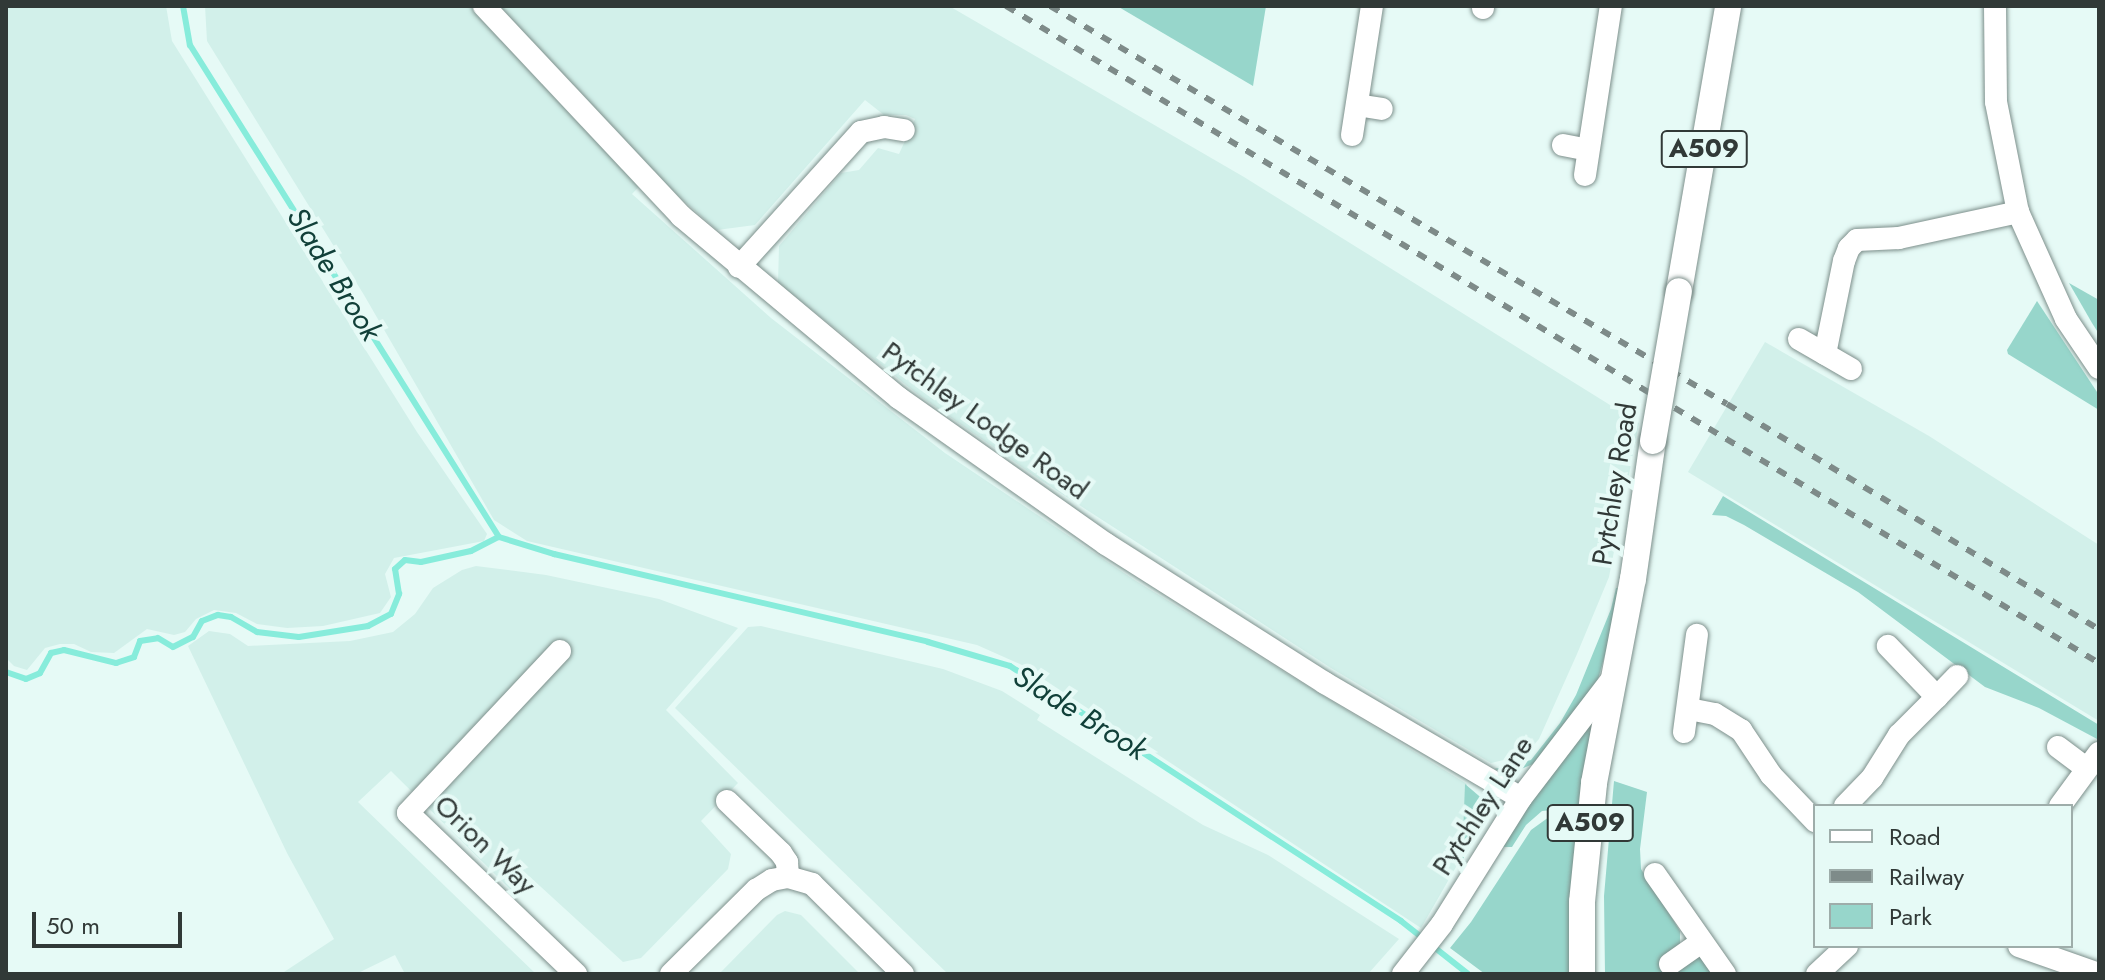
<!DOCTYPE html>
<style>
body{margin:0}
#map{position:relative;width:2105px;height:980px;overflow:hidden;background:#e6faf6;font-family:Jost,sans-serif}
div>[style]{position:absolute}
.built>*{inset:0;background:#d2f0ea}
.green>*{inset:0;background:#97d6cb}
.stream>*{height:6px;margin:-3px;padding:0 3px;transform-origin:3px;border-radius:3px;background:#87ecdb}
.roads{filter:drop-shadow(0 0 2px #7d8f8b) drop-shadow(0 0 2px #7d8f8b)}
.minor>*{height:22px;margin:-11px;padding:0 11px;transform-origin:11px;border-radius:11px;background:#fff}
.major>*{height:26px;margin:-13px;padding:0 13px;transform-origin:13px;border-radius:13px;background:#fff}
.rail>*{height:6px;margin-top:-3px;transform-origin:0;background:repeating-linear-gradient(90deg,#7e8b89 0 10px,transparent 0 20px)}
.bridges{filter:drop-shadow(0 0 2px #7d8f8b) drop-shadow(0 0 2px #7d8f8b)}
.major-bridge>*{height:26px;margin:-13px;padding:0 13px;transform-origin:13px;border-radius:13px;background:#fff}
span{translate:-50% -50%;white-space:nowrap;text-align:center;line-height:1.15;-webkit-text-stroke:8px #e6faf6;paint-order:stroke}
.shield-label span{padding:2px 6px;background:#e6faf6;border:2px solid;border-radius:6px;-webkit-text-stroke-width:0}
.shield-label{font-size:26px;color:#313937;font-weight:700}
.street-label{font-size:28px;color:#313937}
.water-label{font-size:30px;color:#114039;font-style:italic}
.frame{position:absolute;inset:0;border:8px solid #313937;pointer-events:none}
.legend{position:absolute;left:1813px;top:804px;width:260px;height:144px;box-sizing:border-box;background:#e6faf6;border:2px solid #9eadaa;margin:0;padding:10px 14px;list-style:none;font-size:24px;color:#313937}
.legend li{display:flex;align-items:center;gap:16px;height:40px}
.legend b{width:40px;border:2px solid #9eadaa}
.scale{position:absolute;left:32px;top:912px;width:150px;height:36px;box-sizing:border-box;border:4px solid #313937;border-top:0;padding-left:10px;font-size:24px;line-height:28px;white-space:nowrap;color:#313937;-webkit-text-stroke:6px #e6faf6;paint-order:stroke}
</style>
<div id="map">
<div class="built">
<div style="clip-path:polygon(6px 6px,166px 6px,172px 41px,417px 432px,487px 534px,484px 541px,394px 558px,385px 574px,391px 597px,380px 613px,323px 626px,287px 628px,257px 624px,236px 613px,214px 610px,196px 619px,185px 632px,174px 635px,147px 629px,114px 653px,91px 652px,74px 644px,60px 644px,45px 648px,27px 670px,14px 666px,6px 658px)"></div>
<div style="clip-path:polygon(205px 6px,949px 6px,1244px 177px,1639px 423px,1609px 577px,1577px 654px,1539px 739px,1525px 755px,1491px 763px,1331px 668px,1039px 479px,920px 396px,778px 283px,779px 246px,841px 173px,859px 170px,878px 148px,899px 154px,915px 119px,906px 115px,884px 115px,865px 100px,755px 225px,717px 230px,652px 173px,632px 194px,771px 318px,945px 453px,1136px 581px,1467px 784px,1460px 860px,1421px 928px,1022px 665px,977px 645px,527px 541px,494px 520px,364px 295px,207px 41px)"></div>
<div style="clip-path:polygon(1765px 342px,1929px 436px,2099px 545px,2099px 721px,1688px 472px)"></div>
<div style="clip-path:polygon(476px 566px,546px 575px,659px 599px,738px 628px,666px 710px,738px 783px,701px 821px,731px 854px,728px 869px,641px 958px,623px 962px,529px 876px,513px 892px,391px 771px,358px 802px,536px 974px,405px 974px,395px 955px,356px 974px,281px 974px,334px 939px,287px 853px,188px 646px,209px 631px,230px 634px,248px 646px,350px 641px,393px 632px,415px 614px,433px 588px,462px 570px)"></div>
<div style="clip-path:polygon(761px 626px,943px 669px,1002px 691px,1040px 715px,1037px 720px,1203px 825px,1268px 855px,1399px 939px,1368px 974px,948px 974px,675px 708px,748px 627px)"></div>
<div style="clip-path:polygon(785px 911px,801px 915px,860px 974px,719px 974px,777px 915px)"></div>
</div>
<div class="green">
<div style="clip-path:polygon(1117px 6px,1266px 6px,1253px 86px)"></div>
<div style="clip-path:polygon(2069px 283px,2099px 300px,2099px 334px,2092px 323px)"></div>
<div style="clip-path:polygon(2037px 301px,2099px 395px,2099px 410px,2008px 354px,2007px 350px)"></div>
<div style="clip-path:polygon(1723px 496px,2099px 725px,2099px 740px,2039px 708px,1985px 687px,1858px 592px,1744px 525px,1726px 516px,1712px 515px)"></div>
<div style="clip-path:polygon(1616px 588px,1618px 588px,1610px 637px,1595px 690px,1538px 762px,1511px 773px,1494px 769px,1531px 760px,1560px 723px,1576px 695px,1611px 609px)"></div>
<div style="clip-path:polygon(1592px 721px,1581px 807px,1542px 811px,1526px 825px,1512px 847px,1503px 847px,1523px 812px)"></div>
<div style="clip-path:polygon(1614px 781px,1647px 792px,1640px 849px,1641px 869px,1680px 931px,1680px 945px,1703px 958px,1717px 974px,1605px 974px,1604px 896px)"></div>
<div style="clip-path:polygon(1465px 784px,1485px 801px,1488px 813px,1462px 861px)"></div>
<div style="clip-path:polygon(1570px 814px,1578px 817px,1573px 861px,1572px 974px,1485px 974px,1450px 948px,1471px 922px,1531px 830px,1549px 817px)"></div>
</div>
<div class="stream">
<div style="left:183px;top:6px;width:40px;rotate:80deg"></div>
<div style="left:190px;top:45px;width:581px;rotate:57.87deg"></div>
<div style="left:6px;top:672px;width:21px;rotate:19deg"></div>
<div style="left:26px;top:679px;width:15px;rotate:-23deg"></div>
<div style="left:40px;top:673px;width:23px;rotate:-61deg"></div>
<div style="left:51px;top:653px;width:13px;rotate:-13deg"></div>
<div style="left:64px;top:650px;width:54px;rotate:14deg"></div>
<div style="left:116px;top:663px;width:19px;rotate:-18deg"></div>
<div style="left:134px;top:657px;width:17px;rotate:-69deg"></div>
<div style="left:140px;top:641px;width:18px;rotate:-9deg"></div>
<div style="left:158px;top:638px;width:17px;rotate:31deg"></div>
<div style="left:173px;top:647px;width:22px;rotate:-27deg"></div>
<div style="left:193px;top:637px;width:18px;rotate:-61deg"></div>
<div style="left:202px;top:621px;width:17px;rotate:-21deg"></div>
<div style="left:218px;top:615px;width:13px;rotate:9deg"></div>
<div style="left:231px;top:617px;width:30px;rotate:30deg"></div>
<div style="left:257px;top:632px;width:42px;rotate:6.8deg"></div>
<div style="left:299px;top:637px;width:70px;rotate:-9.1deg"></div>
<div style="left:368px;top:626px;width:26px;rotate:-28deg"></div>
<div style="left:391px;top:614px;width:22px;rotate:-68deg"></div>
<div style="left:399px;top:594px;width:25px;rotate:-99deg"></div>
<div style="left:395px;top:569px;width:13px;rotate:-42deg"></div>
<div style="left:405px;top:560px;width:16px;rotate:7deg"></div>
<div style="left:421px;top:562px;width:51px;rotate:-12.4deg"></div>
<div style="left:471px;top:551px;width:31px;rotate:-27deg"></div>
<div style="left:499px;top:537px;width:58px;rotate:17.2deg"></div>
<div style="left:554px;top:554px;width:384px;rotate:13.2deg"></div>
<div style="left:928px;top:642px;width:85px;rotate:16.3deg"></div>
<div style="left:1010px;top:666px;width:467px;rotate:33.1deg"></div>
<div style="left:1401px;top:921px;width:85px;rotate:38.3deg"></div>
</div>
<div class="roads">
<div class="minor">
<div style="left:484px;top:6px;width:288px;rotate:46.8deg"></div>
<div style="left:681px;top:216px;width:284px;rotate:39.9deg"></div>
<div style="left:899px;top:398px;width:253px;rotate:35.2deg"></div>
<div style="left:1106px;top:544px;width:259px;rotate:32.4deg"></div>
<div style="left:1325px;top:683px;width:227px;rotate:30.4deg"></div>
<div style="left:1995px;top:6px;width:96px;rotate:89.4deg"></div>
<div style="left:1996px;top:102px;width:112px;rotate:78.7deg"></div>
<div style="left:2018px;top:212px;width:117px;rotate:65.8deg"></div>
<div style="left:2066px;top:319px;width:59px;rotate:56deg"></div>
<div style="left:1483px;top:8px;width:2px;rotate:-90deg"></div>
<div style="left:1357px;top:105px;width:25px;rotate:9deg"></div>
<div style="left:1352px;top:135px;width:131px;rotate:-81.2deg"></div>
<div style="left:1563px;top:145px;width:25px;rotate:11deg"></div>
<div style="left:1585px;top:175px;width:171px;rotate:-81.3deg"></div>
<div style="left:739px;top:267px;width:182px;rotate:-47.9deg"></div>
<div style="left:861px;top:132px;width:24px;rotate:-12deg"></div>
<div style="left:884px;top:127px;width:20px;rotate:9deg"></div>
<div style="left:1799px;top:339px;width:60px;rotate:30deg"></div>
<div style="left:1825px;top:354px;width:95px;rotate:-78.5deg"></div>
<div style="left:1844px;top:261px;width:14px;rotate:-69deg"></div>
<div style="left:1849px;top:248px;width:11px;rotate:-45deg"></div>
<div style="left:1857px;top:240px;width:42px;rotate:-2.7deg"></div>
<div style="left:1899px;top:238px;width:122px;rotate:-12.3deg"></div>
<div style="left:560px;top:651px;width:222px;rotate:133.2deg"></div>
<div style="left:408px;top:813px;width:233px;rotate:43.8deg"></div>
<div style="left:1937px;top:697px;width:29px;rotate:-46deg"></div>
<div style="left:1689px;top:709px;width:26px;rotate:11deg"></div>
<div style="left:1715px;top:714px;width:31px;rotate:32deg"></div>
<div style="left:1741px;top:730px;width:54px;rotate:56.3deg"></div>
<div style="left:1771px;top:775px;width:64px;rotate:46.3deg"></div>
<div style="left:1684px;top:732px;width:98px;rotate:-82.4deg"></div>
<div style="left:2058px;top:747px;width:35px;rotate:37deg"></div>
<div style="left:727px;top:801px;width:75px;rotate:43.9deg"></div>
<div style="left:781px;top:853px;width:11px;rotate:56deg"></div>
<div style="left:787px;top:862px;width:15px;rotate:86deg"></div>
<div style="left:1845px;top:806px;width:39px;rotate:-46deg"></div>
<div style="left:1872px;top:778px;width:51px;rotate:-57.9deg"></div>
<div style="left:1899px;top:735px;width:54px;rotate:-45deg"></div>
<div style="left:1937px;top:697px;width:71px;rotate:-133.9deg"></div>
<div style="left:2060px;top:806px;width:66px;rotate:-53.7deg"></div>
<div style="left:1655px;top:874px;width:122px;rotate:55deg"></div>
<div style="left:2019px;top:946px;width:85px;rotate:19.3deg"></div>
<div style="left:1670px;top:964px;width:37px;rotate:-35deg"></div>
<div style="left:671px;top:974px;width:120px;rotate:-44.7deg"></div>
<div style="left:756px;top:890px;width:19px;rotate:-32deg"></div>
<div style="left:772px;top:880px;width:16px;rotate:-11deg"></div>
<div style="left:788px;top:877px;width:25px;rotate:16deg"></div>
<div style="left:812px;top:884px;width:128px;rotate:44.7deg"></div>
<div style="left:1403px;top:974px;width:63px;rotate:-52deg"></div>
<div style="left:1442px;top:924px;width:149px;rotate:-57.9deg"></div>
<div style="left:1521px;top:798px;width:150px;rotate:-52.6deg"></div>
<div style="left:1817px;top:974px;width:41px;rotate:-43deg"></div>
</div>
<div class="major">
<div style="left:1679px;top:291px;width:289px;rotate:-80.2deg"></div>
<div style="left:1582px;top:974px;width:72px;rotate:-90deg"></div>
<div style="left:1582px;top:902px;width:120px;rotate:-84.2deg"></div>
<div style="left:1594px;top:783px;width:208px;rotate:-79.2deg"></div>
<div style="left:1633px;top:579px;width:139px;rotate:-81.8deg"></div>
</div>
</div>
<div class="rail">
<div style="left:1006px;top:6px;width:1275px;rotate:31.01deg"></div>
<div style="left:1050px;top:6px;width:785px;rotate:30.45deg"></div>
<div style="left:1727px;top:404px;width:435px;rotate:31.2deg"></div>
</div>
<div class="bridges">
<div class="major-bridge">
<div style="left:1653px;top:441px;width:152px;rotate:-80.2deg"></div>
</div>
</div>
<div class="shield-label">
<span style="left:1704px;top:149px">A509</span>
<span style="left:1590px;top:823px">A509</span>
</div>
<div class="street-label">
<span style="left:985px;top:421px;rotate:36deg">Pytchley Lodge Road</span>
<span style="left:1615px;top:484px;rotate:-81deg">Pytchley Road</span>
<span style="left:1483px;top:806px;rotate:-57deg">Pytchley Lane</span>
<span style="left:485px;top:845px;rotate:44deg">Orion Way</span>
</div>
<div class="water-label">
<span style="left:334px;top:274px;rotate:58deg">Slade Brook</span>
<span style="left:1080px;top:713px;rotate:32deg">Slade Brook</span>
</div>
<div class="frame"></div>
<ul class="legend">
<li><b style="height:10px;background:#fff"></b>Road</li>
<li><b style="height:10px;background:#7e8b89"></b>Railway</li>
<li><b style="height:22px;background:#97d6cb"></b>Park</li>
</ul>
<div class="scale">50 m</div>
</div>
